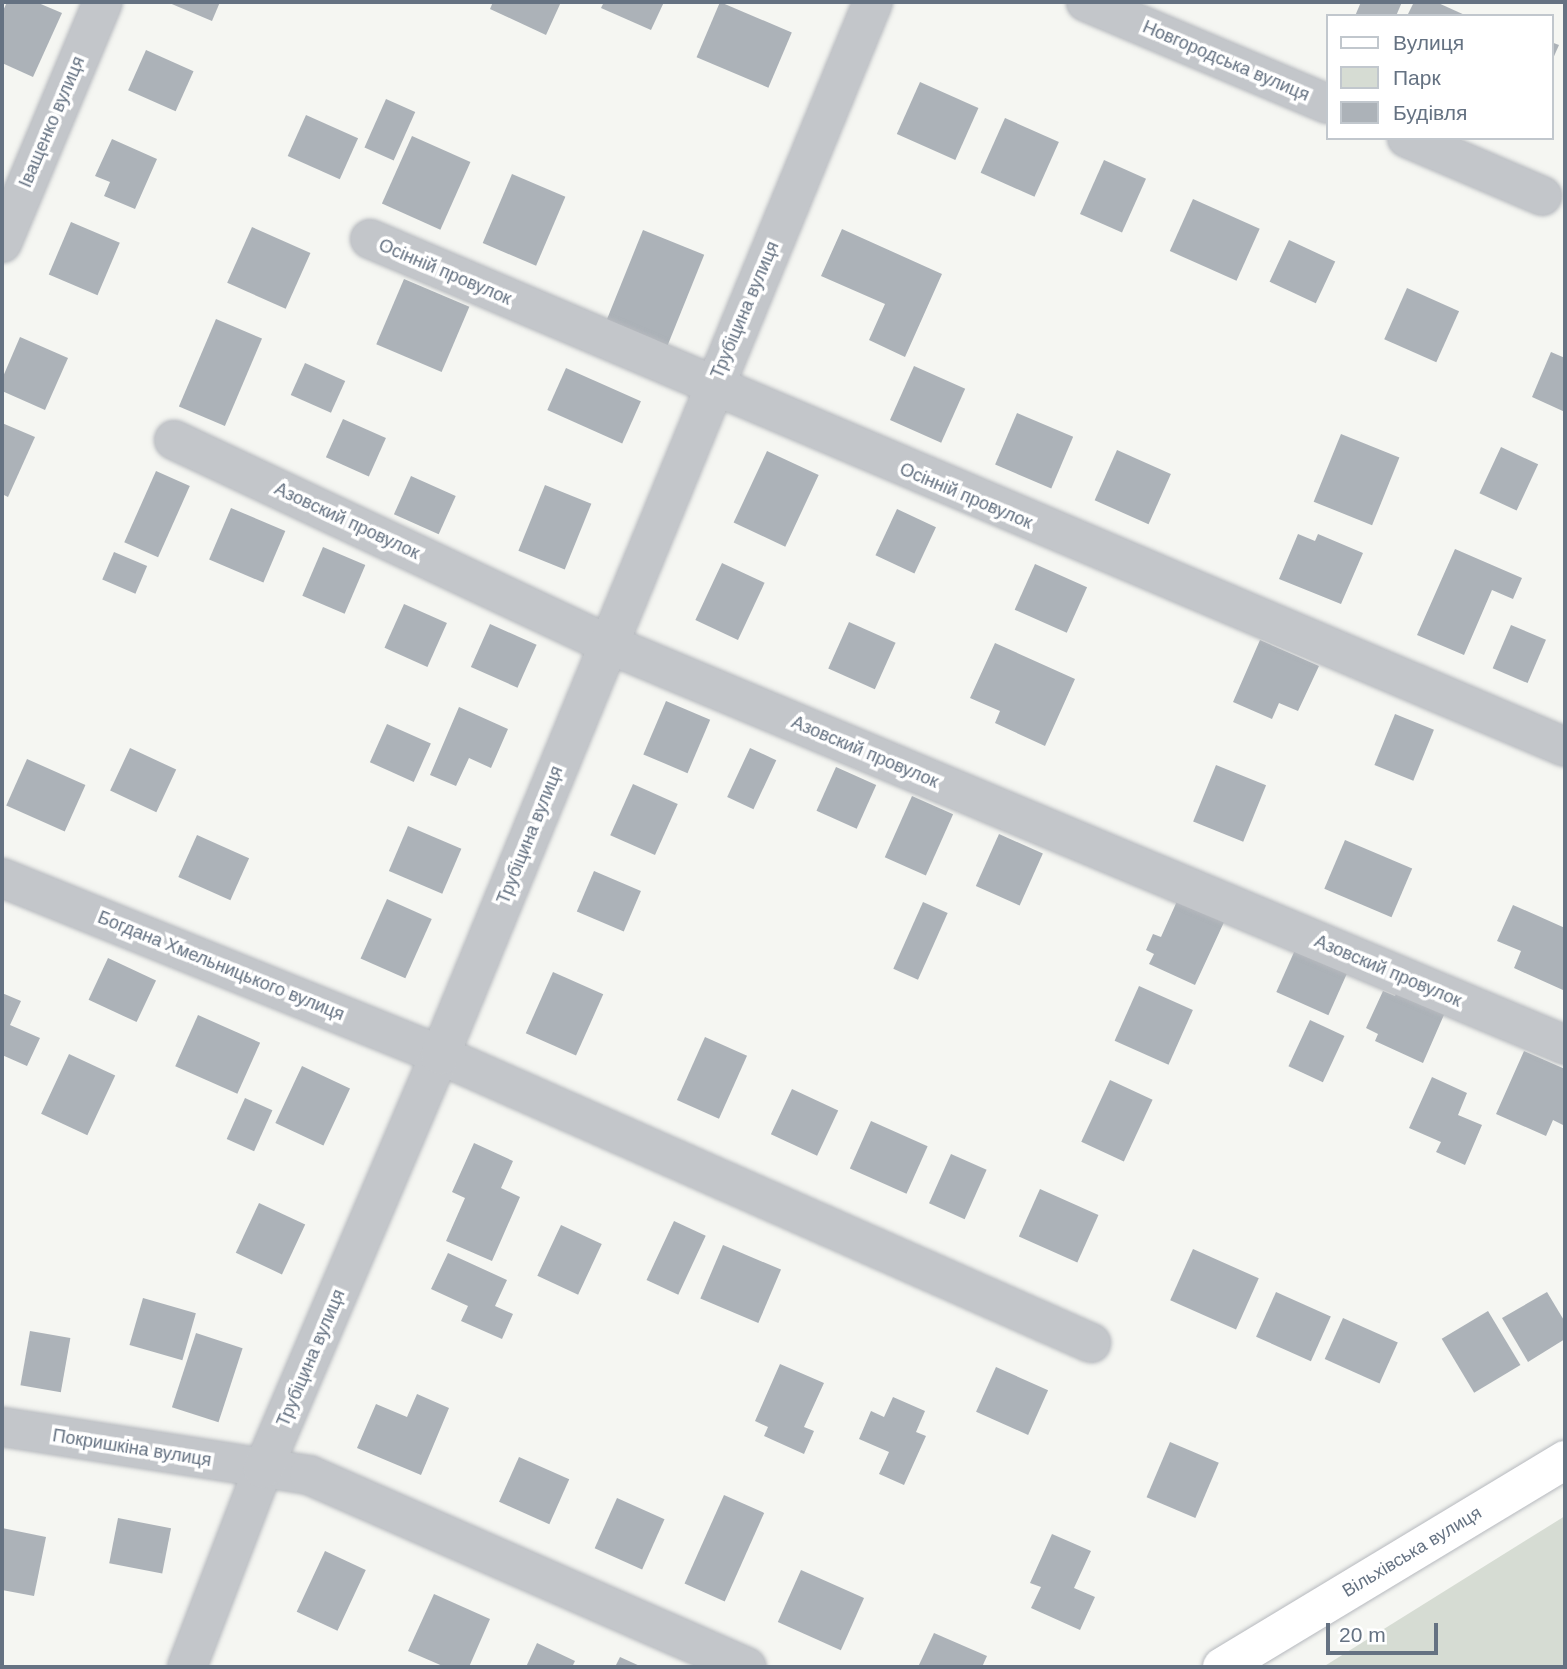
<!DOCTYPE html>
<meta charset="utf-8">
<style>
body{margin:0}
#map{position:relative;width:1567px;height:1669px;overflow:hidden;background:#f5f6f2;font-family:Helvetica,sans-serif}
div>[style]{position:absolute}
.green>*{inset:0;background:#d6dcd3}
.building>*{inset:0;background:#acb2b8;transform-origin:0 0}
.roads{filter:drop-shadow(0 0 2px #b6b9be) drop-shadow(0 0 2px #b6b9be)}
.street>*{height:38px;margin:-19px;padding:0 19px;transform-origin:19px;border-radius:19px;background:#c3c6ca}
.secondary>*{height:38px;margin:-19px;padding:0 19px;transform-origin:19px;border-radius:19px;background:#fff}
span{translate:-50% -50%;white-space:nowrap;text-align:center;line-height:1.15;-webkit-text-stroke:7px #fff;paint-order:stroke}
.street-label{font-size:18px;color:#657282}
.frame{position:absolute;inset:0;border:4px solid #657282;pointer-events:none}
.legend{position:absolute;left:1326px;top:14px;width:228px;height:126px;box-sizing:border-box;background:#fff;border:2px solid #c1c7cd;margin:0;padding:9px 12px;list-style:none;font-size:21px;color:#657282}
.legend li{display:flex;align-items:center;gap:14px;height:35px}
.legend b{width:35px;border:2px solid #c1c7cd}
.scale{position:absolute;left:1326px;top:1623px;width:112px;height:32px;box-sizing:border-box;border:4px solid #657282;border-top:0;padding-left:9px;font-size:21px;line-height:24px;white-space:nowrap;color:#657282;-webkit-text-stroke:5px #fff;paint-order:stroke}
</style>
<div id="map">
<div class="green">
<div style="clip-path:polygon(1565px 1516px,1565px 1667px,1323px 1667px)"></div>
</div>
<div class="building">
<div style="clip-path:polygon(7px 2px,36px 2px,62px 13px,33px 77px,2px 63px,2px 13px)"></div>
<div style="clip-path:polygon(167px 2px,220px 2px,212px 21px)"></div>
<div style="clip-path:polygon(493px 2px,561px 2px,546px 35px,490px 9px)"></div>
<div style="clip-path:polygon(604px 2px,664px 2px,651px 30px,601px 8px)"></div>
<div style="left:720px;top:2px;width:78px;height:60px;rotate:23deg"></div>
<div style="clip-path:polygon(1361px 2px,1402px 2px,1396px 16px,1355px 16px)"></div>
<div style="clip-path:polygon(1414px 2px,1436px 2px,1467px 16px,1407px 16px)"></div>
<div style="clip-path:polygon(1551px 42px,1559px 45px,1551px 63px)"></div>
<div style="left:146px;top:50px;width:52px;height:44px;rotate:24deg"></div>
<div style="left:920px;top:82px;width:64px;height:57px;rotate:24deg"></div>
<div style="left:386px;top:99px;width:32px;height:53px;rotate:24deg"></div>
<div style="left:306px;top:115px;width:57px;height:45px;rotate:24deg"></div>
<div style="left:1005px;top:118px;width:59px;height:60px;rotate:24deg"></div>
<div style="left:412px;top:136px;width:64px;height:74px;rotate:24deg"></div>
<div style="clip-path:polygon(112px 139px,157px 159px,135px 209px,104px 196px,110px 182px,95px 176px)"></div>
<div style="left:1104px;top:160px;width:46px;height:59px;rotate:24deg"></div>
<div style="left:512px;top:174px;width:58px;height:75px;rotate:23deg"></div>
<div style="left:1193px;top:199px;width:73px;height:57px;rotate:24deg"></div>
<div style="left:71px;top:222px;width:53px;height:57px;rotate:23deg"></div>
<div style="left:252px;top:227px;width:64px;height:61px;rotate:24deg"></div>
<div style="clip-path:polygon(842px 229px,942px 274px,905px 357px,869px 340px,885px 304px,821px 276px)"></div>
<div style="left:643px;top:230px;width:66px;height:100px;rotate:22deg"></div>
<div style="left:1289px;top:240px;width:51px;height:46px;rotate:25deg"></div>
<div style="left:404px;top:279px;width:71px;height:71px;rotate:23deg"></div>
<div style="left:1407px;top:288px;width:57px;height:56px;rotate:24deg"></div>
<div style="left:216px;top:319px;width:50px;height:95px;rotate:23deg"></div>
<div style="clip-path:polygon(20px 337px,68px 358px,45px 410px,2px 391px,2px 379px)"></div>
<div style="clip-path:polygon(1551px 352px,1565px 358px,1565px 412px,1532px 397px)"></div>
<div style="left:305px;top:363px;width:44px;height:35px;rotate:24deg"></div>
<div style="left:914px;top:366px;width:56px;height:59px;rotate:24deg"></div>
<div style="left:566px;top:368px;width:82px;height:46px;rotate:24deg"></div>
<div style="left:1017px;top:413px;width:61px;height:56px;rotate:23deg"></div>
<div style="left:343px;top:419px;width:47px;height:42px;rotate:24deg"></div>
<div style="clip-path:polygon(2px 423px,35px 437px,8px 497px,2px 494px)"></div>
<div style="left:1341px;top:434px;width:63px;height:73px;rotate:22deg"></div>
<div style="left:1501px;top:447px;width:41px;height:51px;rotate:25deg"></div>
<div style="left:1117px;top:450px;width:59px;height:55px;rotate:24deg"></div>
<div style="left:767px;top:451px;width:57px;height:79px;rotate:25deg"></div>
<div style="left:156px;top:471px;width:37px;height:78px;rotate:24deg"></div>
<div style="left:411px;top:476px;width:49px;height:42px;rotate:24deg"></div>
<div style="left:545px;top:485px;width:50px;height:71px;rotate:22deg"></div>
<div style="left:231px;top:508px;width:59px;height:56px;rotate:23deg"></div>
<div style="left:897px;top:509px;width:43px;height:51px;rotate:25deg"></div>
<div style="clip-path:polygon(1298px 534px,1315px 541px,1318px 534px,1363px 553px,1341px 604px,1279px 579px)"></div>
<div style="left:323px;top:547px;width:46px;height:53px;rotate:23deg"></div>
<div style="clip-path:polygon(1455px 549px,1522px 578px,1513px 599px,1492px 590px,1464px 655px,1417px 635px)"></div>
<div style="left:114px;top:552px;width:36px;height:30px;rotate:23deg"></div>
<div style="left:722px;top:563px;width:47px;height:63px;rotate:25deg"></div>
<div style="left:1035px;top:564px;width:57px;height:50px;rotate:24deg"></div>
<div style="left:404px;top:604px;width:47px;height:48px;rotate:24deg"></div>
<div style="left:849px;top:622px;width:51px;height:51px;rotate:24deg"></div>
<div style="left:490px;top:624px;width:51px;height:47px;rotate:24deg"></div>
<div style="left:1511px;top:625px;width:38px;height:47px;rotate:23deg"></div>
<div style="clip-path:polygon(1260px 640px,1319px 666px,1298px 711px,1279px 703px,1272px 719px,1233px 702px)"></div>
<div style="clip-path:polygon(995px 643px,1075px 679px,1045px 746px,995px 723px,1000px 711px,970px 698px)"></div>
<div style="left:666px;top:701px;width:48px;height:58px;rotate:23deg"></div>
<div style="clip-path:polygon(459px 707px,508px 729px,491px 768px,469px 758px,456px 786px,430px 775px)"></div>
<div style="left:1395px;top:714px;width:42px;height:55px;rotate:22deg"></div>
<div style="left:387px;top:724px;width:48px;height:42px;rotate:24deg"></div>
<div style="left:130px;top:748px;width:51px;height:47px;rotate:25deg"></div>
<div style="left:750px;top:748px;width:29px;height:54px;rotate:25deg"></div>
<div style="left:27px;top:759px;width:64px;height:51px;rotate:24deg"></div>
<div style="left:1216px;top:765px;width:54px;height:61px;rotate:22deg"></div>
<div style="left:836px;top:767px;width:44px;height:48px;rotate:24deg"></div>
<div style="left:633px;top:784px;width:49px;height:56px;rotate:24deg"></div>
<div style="left:912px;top:796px;width:45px;height:67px;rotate:24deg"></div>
<div style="left:408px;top:826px;width:58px;height:49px;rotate:23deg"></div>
<div style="left:999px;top:834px;width:48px;height:57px;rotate:24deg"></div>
<div style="left:197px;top:835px;width:57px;height:46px;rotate:24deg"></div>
<div style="left:1345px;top:840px;width:73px;height:53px;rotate:23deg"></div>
<div style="left:594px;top:871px;width:51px;height:44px;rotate:23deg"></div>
<div style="left:387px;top:899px;width:49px;height:65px;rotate:24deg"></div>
<div style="clip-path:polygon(1178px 899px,1225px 920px,1195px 985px,1149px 964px,1154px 954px,1146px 950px,1153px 934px,1161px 937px)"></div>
<div style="left:923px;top:902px;width:27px;height:73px;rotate:24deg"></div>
<div style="clip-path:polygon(1513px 905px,1565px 928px,1563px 990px,1514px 968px,1521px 951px,1497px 941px)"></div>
<div style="left:1295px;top:950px;width:57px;height:46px;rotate:24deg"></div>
<div style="left:108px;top:958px;width:53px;height:46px;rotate:25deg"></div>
<div style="left:553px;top:972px;width:55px;height:67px;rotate:24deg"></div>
<div style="clip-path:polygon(1402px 980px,1450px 1001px,1423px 1063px,1375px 1041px,1378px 1034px,1366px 1028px,1383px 991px,1395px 996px)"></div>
<div style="left:1139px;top:986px;width:59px;height:60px;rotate:24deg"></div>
<div style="clip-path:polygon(2px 993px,21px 1001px,10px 1025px,40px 1038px,27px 1066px,2px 1055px)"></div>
<div style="left:198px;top:1015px;width:68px;height:56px;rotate:24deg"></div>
<div style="left:1310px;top:1020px;width:38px;height:51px;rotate:25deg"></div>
<div style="left:705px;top:1037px;width:46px;height:69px;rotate:24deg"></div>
<div style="clip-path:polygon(1524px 1051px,1565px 1069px,1565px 1126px,1553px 1120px,1546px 1136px,1496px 1114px)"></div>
<div style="left:69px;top:1054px;width:51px;height:66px;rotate:25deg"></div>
<div style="left:302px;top:1066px;width:53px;height:63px;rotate:25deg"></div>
<div style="clip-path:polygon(1432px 1077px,1467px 1093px,1458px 1115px,1482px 1125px,1465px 1165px,1436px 1152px,1441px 1142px,1409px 1128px)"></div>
<div style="left:1110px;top:1080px;width:47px;height:68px;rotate:25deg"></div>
<div style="left:792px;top:1089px;width:51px;height:50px;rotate:25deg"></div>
<div style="left:245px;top:1098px;width:30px;height:45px;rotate:24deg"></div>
<div style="left:871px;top:1121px;width:62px;height:52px;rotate:24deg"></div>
<div style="clip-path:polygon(474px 1143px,513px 1161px,501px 1188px,520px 1197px,492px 1261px,446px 1241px,465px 1198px,452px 1192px)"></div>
<div style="left:951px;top:1154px;width:39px;height:54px;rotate:24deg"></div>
<div style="left:1040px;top:1189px;width:64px;height:52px;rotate:24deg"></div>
<div style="left:259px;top:1203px;width:51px;height:55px;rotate:25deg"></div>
<div style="left:674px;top:1221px;width:35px;height:65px;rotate:25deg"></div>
<div style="left:561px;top:1225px;width:45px;height:56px;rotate:25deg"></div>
<div style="left:723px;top:1245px;width:63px;height:58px;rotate:23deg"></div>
<div style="left:1193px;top:1249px;width:72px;height:56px;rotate:24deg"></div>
<div style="clip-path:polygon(448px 1253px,507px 1280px,495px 1306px,513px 1314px,502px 1339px,461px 1321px,468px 1306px,431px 1289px)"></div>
<div style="left:1276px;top:1292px;width:60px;height:49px;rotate:24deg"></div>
<div style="clip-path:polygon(1547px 1292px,1565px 1322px,1565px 1339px,1528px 1362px,1502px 1318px)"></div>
<div style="left:143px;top:1298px;width:55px;height:49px;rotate:16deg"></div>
<div style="left:1488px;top:1311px;width:63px;height:54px;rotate:59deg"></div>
<div style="left:1343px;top:1318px;width:60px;height:45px;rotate:24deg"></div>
<div style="left:30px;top:1331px;width:41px;height:55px;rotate:10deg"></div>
<div style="left:196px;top:1333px;width:49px;height:78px;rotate:18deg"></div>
<div style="clip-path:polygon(780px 1364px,824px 1383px,804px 1427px,814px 1431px,804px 1454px,764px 1436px,768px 1427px,755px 1421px)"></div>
<div style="left:996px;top:1367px;width:57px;height:49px;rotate:24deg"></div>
<div style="clip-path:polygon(417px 1394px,449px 1408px,421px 1475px,357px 1448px,376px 1404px,407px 1417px)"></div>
<div style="clip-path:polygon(893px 1397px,925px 1411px,916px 1432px,926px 1436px,904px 1485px,879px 1474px,889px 1452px,859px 1439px,871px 1411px,884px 1417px)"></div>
<div style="left:1170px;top:1442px;width:53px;height:60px;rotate:23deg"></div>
<div style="left:519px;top:1457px;width:55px;height:49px;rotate:24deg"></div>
<div style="left:724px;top:1495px;width:44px;height:97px;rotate:24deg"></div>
<div style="left:617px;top:1498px;width:52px;height:55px;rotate:24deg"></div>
<div style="left:118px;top:1518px;width:54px;height:46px;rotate:11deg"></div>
<div style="clip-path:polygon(2px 1528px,46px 1537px,34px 1596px,2px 1590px)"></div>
<div style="clip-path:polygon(1052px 1534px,1091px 1551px,1074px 1588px,1095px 1597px,1080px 1630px,1031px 1608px,1041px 1587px,1030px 1583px)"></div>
<div style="left:325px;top:1551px;width:45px;height:67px;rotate:25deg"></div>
<div style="left:801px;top:1570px;width:69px;height:57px;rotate:24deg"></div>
<div style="clip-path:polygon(434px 1594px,490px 1619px,469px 1667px,445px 1667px,408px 1651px)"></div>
<div style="clip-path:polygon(934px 1633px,987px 1656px,982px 1667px,918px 1667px)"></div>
<div style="clip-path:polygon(537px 1643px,575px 1661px,572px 1667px,526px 1667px)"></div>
<div style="clip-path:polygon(620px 1657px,642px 1667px,615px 1667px)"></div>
</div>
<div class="roads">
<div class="street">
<div style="left:1086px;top:2px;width:262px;rotate:22.9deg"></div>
<div style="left:1407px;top:138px;width:147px;rotate:23.2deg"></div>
<div style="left:370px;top:239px;width:1298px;rotate:23.03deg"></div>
<div style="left:2px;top:243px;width:261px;rotate:-67.3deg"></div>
<div style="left:174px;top:440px;width:480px;rotate:25.2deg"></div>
<div style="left:608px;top:644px;width:1038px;rotate:22.73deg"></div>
<div style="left:2px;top:878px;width:472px;rotate:22deg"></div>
<div style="left:440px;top:1055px;width:712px;rotate:23.86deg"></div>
<div style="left:2px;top:1427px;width:311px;rotate:8.9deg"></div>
<div style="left:309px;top:1475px;width:478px;rotate:23.7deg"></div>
<div style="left:187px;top:1667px;width:212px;rotate:-69deg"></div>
<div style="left:263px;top:1469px;width:450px;rotate:-66.9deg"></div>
<div style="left:440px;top:1055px;width:1139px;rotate:-67.65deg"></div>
</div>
<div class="secondary">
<div style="left:1222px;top:1667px;width:401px;rotate:-31.1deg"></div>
</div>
</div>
<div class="street-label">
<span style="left:1226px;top:61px;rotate:23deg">Новгородська вулиця</span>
<span style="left:52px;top:122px;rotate:-67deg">Іващенко вулиця</span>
<span style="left:445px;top:272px;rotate:23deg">Осінній провулок</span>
<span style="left:745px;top:310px;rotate:-67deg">Трубіцина вулиця</span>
<span style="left:966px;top:496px;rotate:23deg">Осінній провулок</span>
<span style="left:347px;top:521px;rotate:25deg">Азовский провулок</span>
<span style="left:865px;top:752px;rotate:23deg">Азовский провулок</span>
<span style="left:530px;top:835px;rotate:-68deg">Трубіцина вулиця</span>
<span style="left:221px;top:966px;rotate:22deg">Богдана Хмельницького вулиця</span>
<span style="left:1388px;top:971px;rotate:23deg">Азовский провулок</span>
<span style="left:311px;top:1358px;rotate:-67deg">Трубіцина вулиця</span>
<span style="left:132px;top:1448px;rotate:9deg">Покришкіна вулиця</span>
<span style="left:1412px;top:1552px;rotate:-31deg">Вільхівська вулиця</span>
</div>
<div class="frame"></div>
<ul class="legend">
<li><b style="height:9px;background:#fff"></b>Вулиця</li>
<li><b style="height:19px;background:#d6dcd3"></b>Парк</li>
<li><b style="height:19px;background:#acb2b8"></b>Будівля</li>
</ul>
<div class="scale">20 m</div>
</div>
